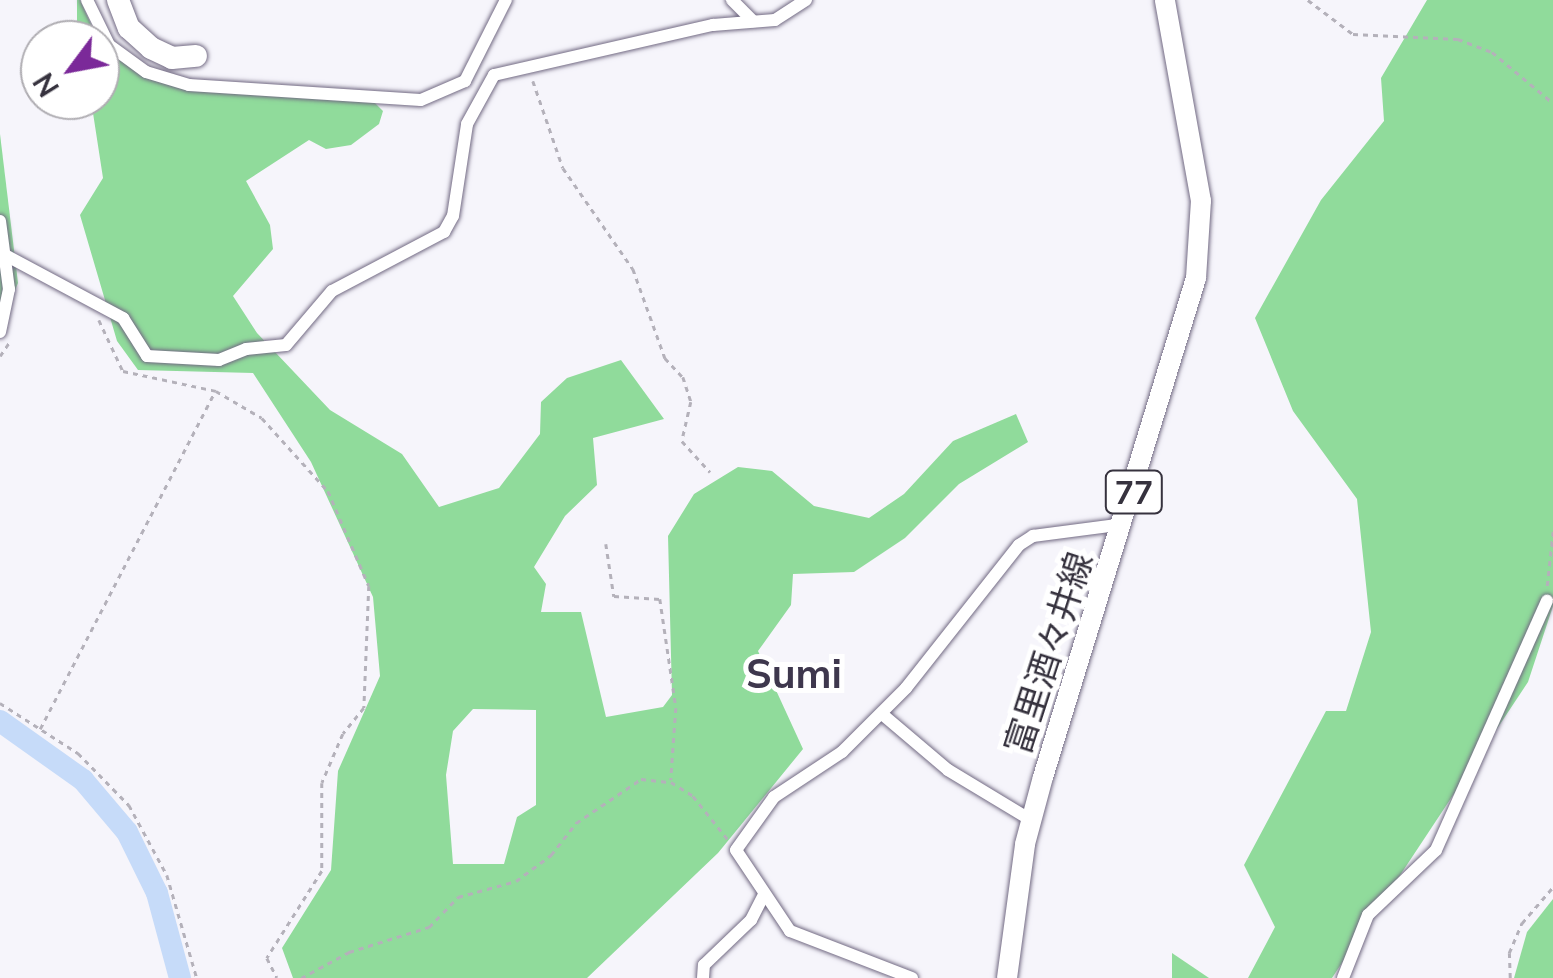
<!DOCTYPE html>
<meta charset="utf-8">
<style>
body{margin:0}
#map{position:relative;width:1553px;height:978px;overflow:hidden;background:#f6f5fb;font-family:Mulish,"Noto Sans JP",sans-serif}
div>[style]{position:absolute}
.forest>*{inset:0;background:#90db9b}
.river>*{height:22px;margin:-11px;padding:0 11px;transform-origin:11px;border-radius:11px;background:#c6dbf9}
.path>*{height:2.5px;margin-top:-1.25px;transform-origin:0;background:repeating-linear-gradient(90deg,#b4b1ba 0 5px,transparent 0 10px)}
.roads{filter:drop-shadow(0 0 2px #726a83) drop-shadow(0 0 2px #726a83)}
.street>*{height:12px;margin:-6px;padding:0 6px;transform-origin:6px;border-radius:6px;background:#fff}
.primary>*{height:20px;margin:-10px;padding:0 10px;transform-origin:10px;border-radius:10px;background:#fff}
.highway>*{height:22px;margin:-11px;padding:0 11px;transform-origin:11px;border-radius:11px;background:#fff}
span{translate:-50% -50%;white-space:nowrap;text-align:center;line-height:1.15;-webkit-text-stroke:10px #fff;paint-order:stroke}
.shield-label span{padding:2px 8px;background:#fff;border:2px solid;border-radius:8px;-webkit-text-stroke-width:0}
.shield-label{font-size:32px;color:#36323e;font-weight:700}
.street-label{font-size:35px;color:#36323e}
.quarter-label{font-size:40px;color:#3e374d;font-weight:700}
.north{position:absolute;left:20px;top:20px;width:100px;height:100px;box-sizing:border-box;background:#fff;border:2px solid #afadb2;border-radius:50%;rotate:238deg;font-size:28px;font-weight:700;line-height:40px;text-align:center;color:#36323e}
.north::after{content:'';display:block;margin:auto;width:35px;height:45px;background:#7b2999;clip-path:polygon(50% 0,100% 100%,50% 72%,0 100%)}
</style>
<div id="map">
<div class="forest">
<div style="clip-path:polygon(77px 0,80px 0,98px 40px,77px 40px)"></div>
<div style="clip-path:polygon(1427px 0,1553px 0,1553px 606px,1528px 682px,1332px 978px,1248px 978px,1275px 927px,1244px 865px,1326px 711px,1346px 711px,1371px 632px,1357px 499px,1293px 411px,1255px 318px,1321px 200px,1384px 121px,1381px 78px)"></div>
<div style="clip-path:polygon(evenodd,100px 42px,143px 77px,374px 102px,383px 111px,379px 124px,351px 145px,326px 149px,309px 140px,246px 181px,270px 225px,273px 249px,233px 296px,257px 333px,330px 410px,402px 454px,439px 507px,499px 488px,540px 434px,541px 402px,567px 378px,621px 360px,664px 419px,593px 438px,597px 485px,565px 516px,534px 567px,546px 584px,541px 612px,581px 612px,606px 717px,663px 707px,672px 695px,668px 536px,694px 494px,738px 467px,772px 471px,814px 506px,869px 518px,904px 494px,953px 441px,1016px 414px,1028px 442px,959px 484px,905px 538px,854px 572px,793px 574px,791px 605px,758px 651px,803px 749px,718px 853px,587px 978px,293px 978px,282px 948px,331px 870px,338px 771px,380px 676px,373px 597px,311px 462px,253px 373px,138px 370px,117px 341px,80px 215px,103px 178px,91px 100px,100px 100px,100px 42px,473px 709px,536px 710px,536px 805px,517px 817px,504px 864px,453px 864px,446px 775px,453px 731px,473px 709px)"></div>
<div style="clip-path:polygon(0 134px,18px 283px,0 327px)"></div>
<div style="clip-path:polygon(1553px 899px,1553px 978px,1514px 978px,1527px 932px)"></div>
<div style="clip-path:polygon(1172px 953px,1209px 978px,1172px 978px)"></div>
</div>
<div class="river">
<div style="left:0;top:721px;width:102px;rotate:35.4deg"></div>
<div style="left:83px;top:780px;width:68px;rotate:49.8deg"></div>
<div style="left:127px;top:832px;width:68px;rotate:63.8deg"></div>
<div style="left:157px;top:893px;width:88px;rotate:74.9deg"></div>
</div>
<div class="path">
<div style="left:1308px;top:0;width:56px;rotate:37.1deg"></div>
<div style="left:1353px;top:34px;width:105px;rotate:2.7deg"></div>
<div style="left:1458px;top:39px;width:36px;rotate:21deg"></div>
<div style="left:1492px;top:52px;width:80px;rotate:39.9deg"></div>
<div style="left:533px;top:81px;width:92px;rotate:71deg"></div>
<div style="left:563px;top:168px;width:123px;rotate:55.3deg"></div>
<div style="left:633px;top:269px;width:95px;rotate:70.2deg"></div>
<div style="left:665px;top:358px;width:26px;rotate:47deg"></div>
<div style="left:683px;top:377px;width:26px;rotate:72deg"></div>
<div style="left:691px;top:402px;width:40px;rotate:103deg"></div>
<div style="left:682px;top:441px;width:42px;rotate:47.9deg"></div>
<div style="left:99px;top:320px;width:56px;rotate:64.8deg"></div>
<div style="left:123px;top:371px;width:95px;rotate:12.1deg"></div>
<div style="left:216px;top:391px;width:53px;rotate:30.4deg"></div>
<div style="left:262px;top:418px;width:98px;rotate:47.9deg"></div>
<div style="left:328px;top:491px;width:103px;rotate:66.7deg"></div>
<div style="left:369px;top:586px;width:122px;rotate:92.3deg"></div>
<div style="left:364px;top:708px;width:33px;rotate:129deg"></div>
<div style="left:343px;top:734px;width:53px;rotate:113.2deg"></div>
<div style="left:322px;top:783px;width:88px;rotate:90deg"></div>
<div style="left:322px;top:871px;width:103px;rotate:122.3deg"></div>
<div style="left:267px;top:958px;width:22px;rotate:63deg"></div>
<div style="left:0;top:356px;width:18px;rotate:-56deg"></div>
<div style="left:606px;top:544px;width:53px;rotate:81.3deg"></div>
<div style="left:614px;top:596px;width:46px;rotate:3.7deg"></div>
<div style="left:660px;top:599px;width:110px;rotate:81.6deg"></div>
<div style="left:676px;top:708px;width:72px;rotate:94deg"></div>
<div style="left:1547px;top:586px;width:55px;rotate:-83.8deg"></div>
<div style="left:0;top:703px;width:93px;rotate:32.7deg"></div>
<div style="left:78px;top:753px;width:73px;rotate:45.6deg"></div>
<div style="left:129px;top:805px;width:80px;rotate:61.5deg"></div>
<div style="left:167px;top:875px;width:107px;rotate:73.8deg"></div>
<div style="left:40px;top:729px;width:380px;rotate:-62.6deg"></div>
<div style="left:301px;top:978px;width:55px;rotate:-28.4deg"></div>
<div style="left:349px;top:952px;width:84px;rotate:-17.4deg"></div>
<div style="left:429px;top:927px;width:42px;rotate:-46deg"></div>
<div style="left:458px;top:897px;width:60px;rotate:-15.4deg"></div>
<div style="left:516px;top:881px;width:44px;rotate:-36.6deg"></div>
<div style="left:551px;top:855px;width:41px;rotate:-52deg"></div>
<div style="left:576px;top:823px;width:78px;rotate:-34.1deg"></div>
<div style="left:641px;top:779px;width:30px;rotate:6deg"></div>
<div style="left:671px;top:782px;width:26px;rotate:32deg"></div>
<div style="left:693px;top:796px;width:58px;rotate:51.3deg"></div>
<div style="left:1510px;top:978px;width:25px;rotate:-92deg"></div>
<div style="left:1509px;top:953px;width:33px;rotate:-67deg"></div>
<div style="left:1522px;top:923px;width:48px;rotate:-49.3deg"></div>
</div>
<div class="roads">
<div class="street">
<div style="left:87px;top:0;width:50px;rotate:63.9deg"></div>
<div style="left:109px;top:45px;width:46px;rotate:36.1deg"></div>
<div style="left:146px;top:72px;width:45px;rotate:16.8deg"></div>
<div style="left:189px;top:85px;width:232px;rotate:3.7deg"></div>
<div style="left:421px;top:100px;width:48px;rotate:-23.4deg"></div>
<div style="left:465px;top:81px;width:91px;rotate:-63.2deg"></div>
<div style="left:732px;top:0;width:30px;rotate:45deg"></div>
<div style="left:0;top:221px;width:69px;rotate:82.5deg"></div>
<div style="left:9px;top:289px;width:44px;rotate:101.8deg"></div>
<div style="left:7px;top:256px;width:132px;rotate:28.1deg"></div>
<div style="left:123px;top:318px;width:45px;rotate:57.7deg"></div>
<div style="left:147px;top:356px;width:72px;rotate:3.2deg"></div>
<div style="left:219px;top:360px;width:29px;rotate:-22deg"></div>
<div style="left:246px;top:349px;width:40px;rotate:-5.7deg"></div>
<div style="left:286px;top:345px;width:71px;rotate:-49.6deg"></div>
<div style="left:332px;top:291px;width:127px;rotate:-27.8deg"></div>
<div style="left:444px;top:232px;width:18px;rotate:-61deg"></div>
<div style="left:453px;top:216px;width:93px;rotate:-81.3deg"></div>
<div style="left:467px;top:124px;width:56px;rotate:-61.1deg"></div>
<div style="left:494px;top:75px;width:225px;rotate:-12.9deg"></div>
<div style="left:713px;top:25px;width:62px;rotate:-4.6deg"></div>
<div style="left:775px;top:20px;width:37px;rotate:-33deg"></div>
<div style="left:882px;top:714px;width:87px;rotate:40.3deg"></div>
<div style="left:948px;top:770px;width:97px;rotate:31.1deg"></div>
<div style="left:703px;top:978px;width:13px;rotate:-86deg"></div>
<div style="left:704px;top:965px;width:65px;rotate:-43.8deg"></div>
<div style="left:751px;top:920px;width:29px;rotate:-63deg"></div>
<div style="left:912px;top:978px;width:131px;rotate:-158.9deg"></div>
<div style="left:790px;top:931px;width:97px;rotate:-123.7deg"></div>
<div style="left:736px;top:850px;width:65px;rotate:-54.4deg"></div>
<div style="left:774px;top:797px;width:82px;rotate:-33.5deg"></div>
<div style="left:842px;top:752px;width:91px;rotate:-45deg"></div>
<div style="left:906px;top:688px;width:182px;rotate:-51.7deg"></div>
<div style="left:1019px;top:545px;width:17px;rotate:-33deg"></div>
<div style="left:1033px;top:536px;width:92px;rotate:-7.5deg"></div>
<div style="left:1343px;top:978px;width:68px;rotate:-68.4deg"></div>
<div style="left:1368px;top:915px;width:94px;rotate:-43.7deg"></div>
<div style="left:1436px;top:850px;width:273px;rotate:-66deg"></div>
</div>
<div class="primary">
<div style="left:1007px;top:978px;width:135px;rotate:-82.3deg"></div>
<div style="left:1025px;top:844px;width:69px;rotate:-75deg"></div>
<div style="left:1043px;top:777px;width:522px;rotate:-72.95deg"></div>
<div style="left:1196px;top:278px;width:77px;rotate:-86.3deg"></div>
<div style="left:1201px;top:201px;width:204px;rotate:-100.2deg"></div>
</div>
<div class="highway">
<div style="left:118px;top:0;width:30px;rotate:69deg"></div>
<div style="left:129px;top:28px;width:30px;rotate:42deg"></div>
<div style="left:151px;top:48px;width:23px;rotate:25deg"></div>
<div style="left:172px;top:58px;width:24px;rotate:-5deg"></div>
</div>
</div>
<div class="shield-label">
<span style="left:1134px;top:492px">77</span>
</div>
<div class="street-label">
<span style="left:1048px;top:653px;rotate:-72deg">富里酒々井線</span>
</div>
<div class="quarter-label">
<span style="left:794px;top:673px">Sumi</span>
</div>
<div class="north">N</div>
</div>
